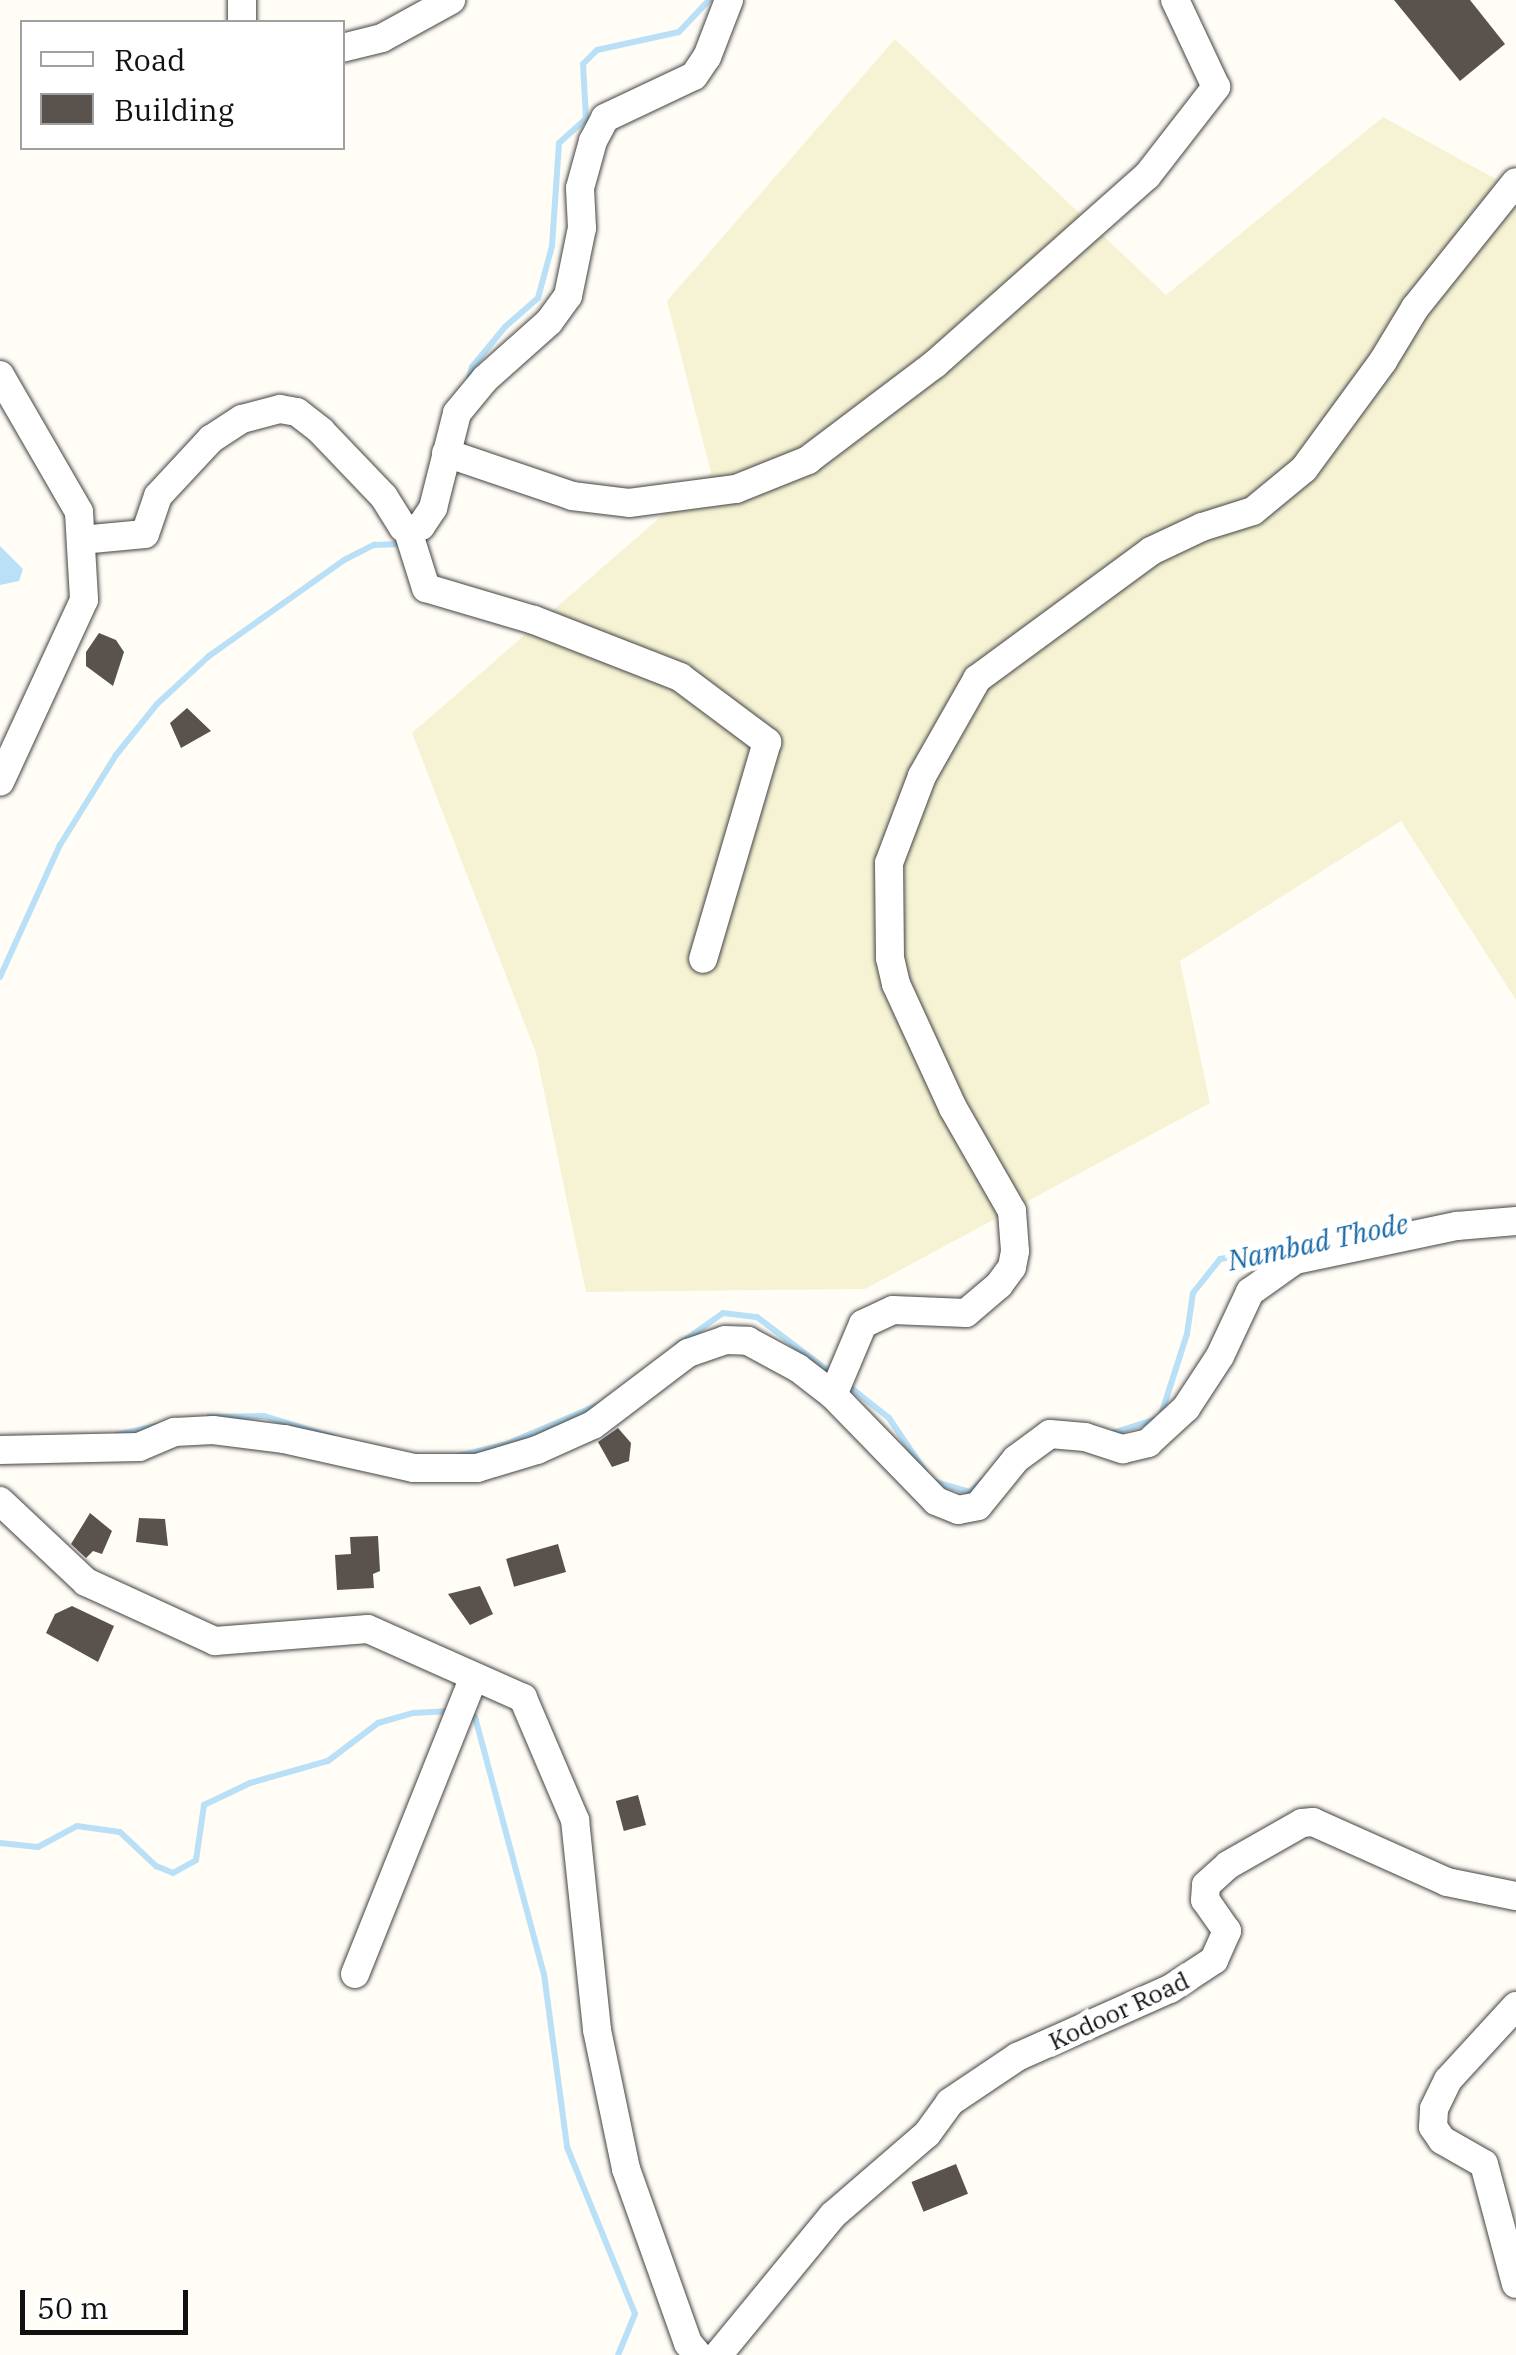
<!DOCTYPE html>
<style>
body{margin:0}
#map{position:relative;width:1516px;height:2355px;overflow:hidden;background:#fffdf5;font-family:"IBM Plex Serif",serif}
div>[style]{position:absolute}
.farmland>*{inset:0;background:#f6f3d4}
.water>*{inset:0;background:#b9e0f7}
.stream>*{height:6px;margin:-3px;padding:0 3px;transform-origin:3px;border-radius:3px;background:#b9e0f7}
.building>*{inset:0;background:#5a524d;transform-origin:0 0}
.roads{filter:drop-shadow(0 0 2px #444) drop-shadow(0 0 2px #444)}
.minor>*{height:28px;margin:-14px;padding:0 14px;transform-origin:14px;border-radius:14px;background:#fff}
span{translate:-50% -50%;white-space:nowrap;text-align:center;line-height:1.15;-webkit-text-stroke:10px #fff;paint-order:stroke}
.street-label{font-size:25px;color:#111}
.water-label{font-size:28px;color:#1768a6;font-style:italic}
.legend{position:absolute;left:20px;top:20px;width:325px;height:130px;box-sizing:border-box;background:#fff;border:2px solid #a0a0a0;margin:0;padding:12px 18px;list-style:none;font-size:30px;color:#111}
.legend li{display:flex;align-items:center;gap:20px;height:50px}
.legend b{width:50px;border:2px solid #a0a0a0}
.scale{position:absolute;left:20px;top:2290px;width:168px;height:45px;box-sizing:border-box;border:5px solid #111;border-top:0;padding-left:12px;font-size:30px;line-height:35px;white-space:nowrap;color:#111;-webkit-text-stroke:8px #fff;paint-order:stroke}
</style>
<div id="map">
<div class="farmland">
<div style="clip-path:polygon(895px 39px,1166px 295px,1383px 117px,1516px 190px,1516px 1000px,1401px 821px,1180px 961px,1210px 1103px,865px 1289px,586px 1292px,536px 1053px,412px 733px,711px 473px,667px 301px)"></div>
</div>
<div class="water">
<div style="clip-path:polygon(0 546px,23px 569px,19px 581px,0 585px)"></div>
</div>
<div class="stream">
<div style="left:468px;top:382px;width:16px;rotate:-75deg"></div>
<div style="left:472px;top:367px;width:52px;rotate:-50.5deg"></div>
<div style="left:505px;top:327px;width:44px;rotate:-41.3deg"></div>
<div style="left:538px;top:298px;width:54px;rotate:-74.9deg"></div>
<div style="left:552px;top:246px;width:103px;rotate:-86.1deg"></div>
<div style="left:559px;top:143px;width:36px;rotate:-42deg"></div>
<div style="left:586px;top:119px;width:55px;rotate:-93.1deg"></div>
<div style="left:583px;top:64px;width:20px;rotate:-45deg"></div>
<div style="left:597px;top:50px;width:84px;rotate:-12.4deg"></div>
<div style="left:679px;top:32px;width:44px;rotate:-46.8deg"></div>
<div style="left:0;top:977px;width:145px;rotate:-65.6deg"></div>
<div style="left:60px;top:845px;width:106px;rotate:-58.1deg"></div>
<div style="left:116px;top:755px;width:65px;rotate:-51.2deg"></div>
<div style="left:157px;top:704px;width:71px;rotate:-42.7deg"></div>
<div style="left:209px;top:656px;width:166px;rotate:-35.4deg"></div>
<div style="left:344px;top:560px;width:34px;rotate:-27deg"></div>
<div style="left:374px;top:545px;width:28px;rotate:-2deg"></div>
<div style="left:1365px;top:1232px;width:22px;rotate:-21deg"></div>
<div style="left:1386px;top:1224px;width:25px;rotate:-5deg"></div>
<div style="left:678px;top:1345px;width:55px;rotate:-35.4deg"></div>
<div style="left:723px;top:1313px;width:34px;rotate:7deg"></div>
<div style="left:757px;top:1317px;width:98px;rotate:37.1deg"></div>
<div style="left:845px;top:1383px;width:56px;rotate:38.5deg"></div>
<div style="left:889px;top:1418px;width:66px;rotate:56.1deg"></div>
<div style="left:209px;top:1417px;width:55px;rotate:-1deg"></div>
<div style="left:264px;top:1416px;width:72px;rotate:16.9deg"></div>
<div style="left:1109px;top:1434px;width:53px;rotate:-17.4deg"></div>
<div style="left:1160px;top:1418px;width:88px;rotate:-72.2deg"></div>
<div style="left:1187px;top:1334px;width:41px;rotate:-81.7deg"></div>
<div style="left:1193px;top:1293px;width:43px;rotate:-51.5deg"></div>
<div style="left:1220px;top:1259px;width:80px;rotate:-9.3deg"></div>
<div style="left:116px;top:1435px;width:42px;rotate:-12.4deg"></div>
<div style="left:458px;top:1456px;width:50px;rotate:-13.8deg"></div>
<div style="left:507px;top:1444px;width:102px;rotate:-23.1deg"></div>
<div style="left:935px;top:1482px;width:36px;rotate:16deg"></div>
<div style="left:970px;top:1492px;width:16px;rotate:-43deg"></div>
<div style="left:467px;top:1715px;width:8px;rotate:14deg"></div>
<div style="left:475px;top:1717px;width:266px;rotate:75deg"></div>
<div style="left:544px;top:1974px;width:175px;rotate:82.4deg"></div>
<div style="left:567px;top:2147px;width:180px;rotate:67.8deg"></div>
<div style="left:635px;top:2314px;width:44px;rotate:112.5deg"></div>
<div style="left:0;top:1843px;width:38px;rotate:6deg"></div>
<div style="left:38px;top:1847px;width:44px;rotate:-28.3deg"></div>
<div style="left:77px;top:1826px;width:43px;rotate:7.9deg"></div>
<div style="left:120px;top:1832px;width:50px;rotate:43.4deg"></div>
<div style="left:156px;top:1866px;width:18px;rotate:22deg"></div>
<div style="left:173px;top:1873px;width:26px;rotate:-29deg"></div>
<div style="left:196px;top:1860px;width:56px;rotate:-81.7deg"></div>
<div style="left:204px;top:1805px;width:51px;rotate:-25.6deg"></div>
<div style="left:250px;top:1783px;width:81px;rotate:-15.8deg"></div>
<div style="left:328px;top:1761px;width:63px;rotate:-37.2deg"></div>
<div style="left:378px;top:1723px;width:36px;rotate:-16deg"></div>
<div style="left:413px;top:1713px;width:37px;rotate:-3deg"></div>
</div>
<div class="building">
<div style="clip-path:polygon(1394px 0,1470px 0,1505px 44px,1460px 81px)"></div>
<div style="clip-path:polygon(99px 633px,116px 640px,124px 652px,113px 686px,86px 666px,86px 652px)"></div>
<div style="clip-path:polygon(187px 708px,211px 731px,181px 748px,170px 723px)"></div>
<div style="clip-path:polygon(618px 1428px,631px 1443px,629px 1461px,612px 1467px,598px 1442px)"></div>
<div style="clip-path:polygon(90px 1513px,112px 1531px,102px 1554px,93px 1551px,86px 1558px,71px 1544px)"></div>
<div style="clip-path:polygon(139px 1518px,165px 1519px,168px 1546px,136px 1542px)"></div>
<div style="clip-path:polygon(378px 1536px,380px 1571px,373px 1574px,374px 1588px,337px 1590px,335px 1555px,351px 1554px,350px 1537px)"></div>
<div style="left:558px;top:1544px;width:29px;height:54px;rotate:74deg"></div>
<div style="clip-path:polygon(480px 1586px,493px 1614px,470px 1625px,448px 1594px)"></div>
<div style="clip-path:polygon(72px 1606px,114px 1626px,98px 1662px,46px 1633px,55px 1614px)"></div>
<div style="left:638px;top:1795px;width:31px;height:23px;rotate:75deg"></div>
<div style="left:956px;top:2164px;width:32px;height:48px;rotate:68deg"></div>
</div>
<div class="roads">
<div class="minor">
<div style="left:242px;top:22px;width:22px;rotate:-90deg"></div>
<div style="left:342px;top:48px;width:41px;rotate:-14deg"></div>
<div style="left:382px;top:38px;width:79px;rotate:-28.8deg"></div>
<div style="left:0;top:375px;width:158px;rotate:60deg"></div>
<div style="left:79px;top:512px;width:88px;rotate:86.7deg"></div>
<div style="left:84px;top:600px;width:200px;rotate:114.8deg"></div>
<div style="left:446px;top:453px;width:133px;rotate:18.8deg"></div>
<div style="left:572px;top:496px;width:57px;rotate:7deg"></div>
<div style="left:629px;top:503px;width:108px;rotate:-7.5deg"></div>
<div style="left:736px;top:489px;width:78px;rotate:-21.9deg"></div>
<div style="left:808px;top:460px;width:159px;rotate:-37.1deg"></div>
<div style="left:935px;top:364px;width:283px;rotate:-41.6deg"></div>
<div style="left:1147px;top:176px;width:113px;rotate:-52.2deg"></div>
<div style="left:1216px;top:87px;width:96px;rotate:-115.2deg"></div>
<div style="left:408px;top:531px;width:60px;rotate:72.5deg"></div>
<div style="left:426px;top:588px;width:113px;rotate:16.5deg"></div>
<div style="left:534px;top:620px;width:157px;rotate:21.3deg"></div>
<div style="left:680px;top:677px;width:109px;rotate:36.8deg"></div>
<div style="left:767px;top:742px;width:226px;rotate:106.4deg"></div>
<div style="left:81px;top:540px;width:64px;rotate:-5.4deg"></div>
<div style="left:145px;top:534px;width:40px;rotate:-71.1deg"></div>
<div style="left:158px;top:496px;width:78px;rotate:-47.1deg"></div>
<div style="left:211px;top:439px;width:37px;rotate:-33deg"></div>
<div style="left:242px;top:419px;width:39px;rotate:-15deg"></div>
<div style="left:280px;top:409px;width:17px;rotate:10deg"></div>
<div style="left:297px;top:412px;width:31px;rotate:38deg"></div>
<div style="left:321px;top:431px;width:91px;rotate:46.3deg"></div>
<div style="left:384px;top:497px;width:36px;rotate:58deg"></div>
<div style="left:403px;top:527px;width:6px;rotate:39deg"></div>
<div style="left:408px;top:531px;width:14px;rotate:-21deg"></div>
<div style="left:421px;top:526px;width:22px;rotate:-56deg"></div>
<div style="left:433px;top:508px;width:98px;rotate:-75.8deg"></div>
<div style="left:457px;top:413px;width:44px;rotate:-50.5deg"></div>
<div style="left:485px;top:379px;width:86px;rotate:-41.7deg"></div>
<div style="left:549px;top:322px;width:32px;rotate:-54deg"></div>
<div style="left:568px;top:296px;width:69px;rotate:-78.4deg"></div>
<div style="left:582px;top:228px;width:40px;rotate:-92.9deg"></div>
<div style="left:580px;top:188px;width:49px;rotate:-74.5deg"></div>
<div style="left:593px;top:141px;width:26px;rotate:-62deg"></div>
<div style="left:605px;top:118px;width:98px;rotate:-25.3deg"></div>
<div style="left:694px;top:76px;width:23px;rotate:-56deg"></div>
<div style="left:707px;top:57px;width:61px;rotate:-68.9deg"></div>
<div style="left:833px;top:1395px;width:77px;rotate:-67.1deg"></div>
<div style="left:863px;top:1324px;width:33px;rotate:-25deg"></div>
<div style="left:893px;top:1310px;width:73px;rotate:2.4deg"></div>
<div style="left:966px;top:1313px;width:43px;rotate:-40.3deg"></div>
<div style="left:999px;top:1285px;width:22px;rotate:-54deg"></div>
<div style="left:1012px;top:1267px;width:16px;rotate:-79deg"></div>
<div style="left:1015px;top:1251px;width:40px;rotate:-94.3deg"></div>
<div style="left:1012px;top:1211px;width:119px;rotate:-119.8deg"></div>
<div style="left:953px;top:1108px;width:136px;rotate:-114.7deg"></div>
<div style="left:896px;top:984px;width:27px;rotate:-103deg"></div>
<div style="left:890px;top:958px;width:95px;rotate:-90.6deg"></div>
<div style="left:889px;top:863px;width:93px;rotate:-69.2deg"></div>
<div style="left:922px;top:776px;width:112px;rotate:-60.4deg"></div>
<div style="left:977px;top:679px;width:216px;rotate:-36.3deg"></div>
<div style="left:1151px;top:551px;width:56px;rotate:-25.2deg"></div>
<div style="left:1202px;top:527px;width:53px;rotate:-17.4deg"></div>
<div style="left:1253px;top:511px;width:66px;rotate:-39.5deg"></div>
<div style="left:1304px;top:469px;width:134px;rotate:-53.8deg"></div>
<div style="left:1383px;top:361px;width:62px;rotate:-58.9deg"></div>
<div style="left:1415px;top:308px;width:161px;rotate:-51.3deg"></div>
<div style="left:0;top:1450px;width:139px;rotate:-1.2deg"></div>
<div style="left:139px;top:1447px;width:39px;rotate:-23deg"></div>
<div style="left:175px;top:1432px;width:38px;rotate:-3deg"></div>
<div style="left:213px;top:1430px;width:72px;rotate:7.2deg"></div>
<div style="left:284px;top:1439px;width:133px;rotate:12.6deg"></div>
<div style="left:414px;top:1468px;width:63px"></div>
<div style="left:477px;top:1468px;width:63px;rotate:-16.7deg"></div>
<div style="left:537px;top:1450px;width:61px;rotate:-24.1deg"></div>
<div style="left:593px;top:1425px;width:119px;rotate:-37.2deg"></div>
<div style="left:688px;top:1353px;width:39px;rotate:-19deg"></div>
<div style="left:725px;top:1340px;width:23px;rotate:2deg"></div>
<div style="left:748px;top:1341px;width:57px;rotate:28.4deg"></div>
<div style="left:798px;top:1368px;width:44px;rotate:37.6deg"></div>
<div style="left:833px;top:1395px;width:148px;rotate:45.8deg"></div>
<div style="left:936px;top:1501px;width:24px;rotate:22deg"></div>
<div style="left:958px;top:1510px;width:20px;rotate:-11deg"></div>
<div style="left:978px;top:1506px;width:60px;rotate:-51deg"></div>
<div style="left:1016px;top:1459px;width:42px;rotate:-36.3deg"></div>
<div style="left:1050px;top:1434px;width:35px;rotate:5deg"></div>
<div style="left:1085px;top:1437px;width:40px;rotate:18deg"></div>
<div style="left:1123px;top:1449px;width:26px;rotate:-13deg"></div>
<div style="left:1148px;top:1443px;width:52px;rotate:-42.6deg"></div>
<div style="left:1186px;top:1408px;width:62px;rotate:-56.8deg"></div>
<div style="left:1220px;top:1356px;width:71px;rotate:-64.9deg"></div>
<div style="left:1250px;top:1292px;width:55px;rotate:-35.4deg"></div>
<div style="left:1295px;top:1260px;width:166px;rotate:-11.9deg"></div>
<div style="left:1457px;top:1226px;width:59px;rotate:-4.8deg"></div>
<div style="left:0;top:1501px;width:118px;rotate:43.3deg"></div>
<div style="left:86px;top:1582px;width:142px;rotate:24.6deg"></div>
<div style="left:215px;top:1641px;width:153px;rotate:-4.5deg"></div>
<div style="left:368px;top:1629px;width:170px;rotate:24deg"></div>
<div style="left:523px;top:1698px;width:133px;rotate:66.9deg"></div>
<div style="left:575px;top:1820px;width:211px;rotate:84deg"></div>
<div style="left:597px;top:2030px;width:142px;rotate:78.2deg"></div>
<div style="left:626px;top:2169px;width:185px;rotate:70.4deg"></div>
<div style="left:688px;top:2343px;width:16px;rotate:50deg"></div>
<div style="left:355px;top:1974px;width:320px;rotate:-68.2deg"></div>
<div style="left:1516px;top:2006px;width:100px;rotate:132.6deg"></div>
<div style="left:1448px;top:2080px;width:32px;rotate:116deg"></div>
<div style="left:1434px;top:2109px;width:18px;rotate:93deg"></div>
<div style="left:1433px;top:2127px;width:16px;rotate:55deg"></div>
<div style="left:1442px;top:2140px;width:48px;rotate:29.7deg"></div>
<div style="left:1484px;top:2164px;width:124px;rotate:75.1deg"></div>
<div style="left:718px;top:2355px;width:181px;rotate:-50.6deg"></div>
<div style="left:833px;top:2215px;width:124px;rotate:-40.8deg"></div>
<div style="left:927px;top:2134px;width:39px;rotate:-54deg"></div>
<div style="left:950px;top:2102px;width:81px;rotate:-33.9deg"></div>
<div style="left:1017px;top:2057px;width:167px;rotate:-24deg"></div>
<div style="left:1170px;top:1989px;width:53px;rotate:-33.4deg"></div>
<div style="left:1214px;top:1960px;width:32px;rotate:-66deg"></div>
<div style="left:1227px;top:1931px;width:38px;rotate:-125deg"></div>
<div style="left:1205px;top:1900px;width:15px;rotate:-86deg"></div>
<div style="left:1206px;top:1885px;width:30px;rotate:-42deg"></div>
<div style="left:1228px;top:1865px;width:85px;rotate:-29.6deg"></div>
<div style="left:1302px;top:1823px;width:11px;rotate:-5deg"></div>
<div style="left:1313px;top:1822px;width:147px;rotate:24.1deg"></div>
<div style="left:1447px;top:1882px;width:70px;rotate:11.5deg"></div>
</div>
</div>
<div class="street-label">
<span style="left:1119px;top:2011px;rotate:-25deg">Kodoor Road</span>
</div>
<div class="water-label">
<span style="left:1318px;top:1242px;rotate:-12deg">Nambad Thode</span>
</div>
<ul class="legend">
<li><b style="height:12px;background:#fff"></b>Road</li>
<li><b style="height:28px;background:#5a524d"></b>Building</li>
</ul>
<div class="scale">50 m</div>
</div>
